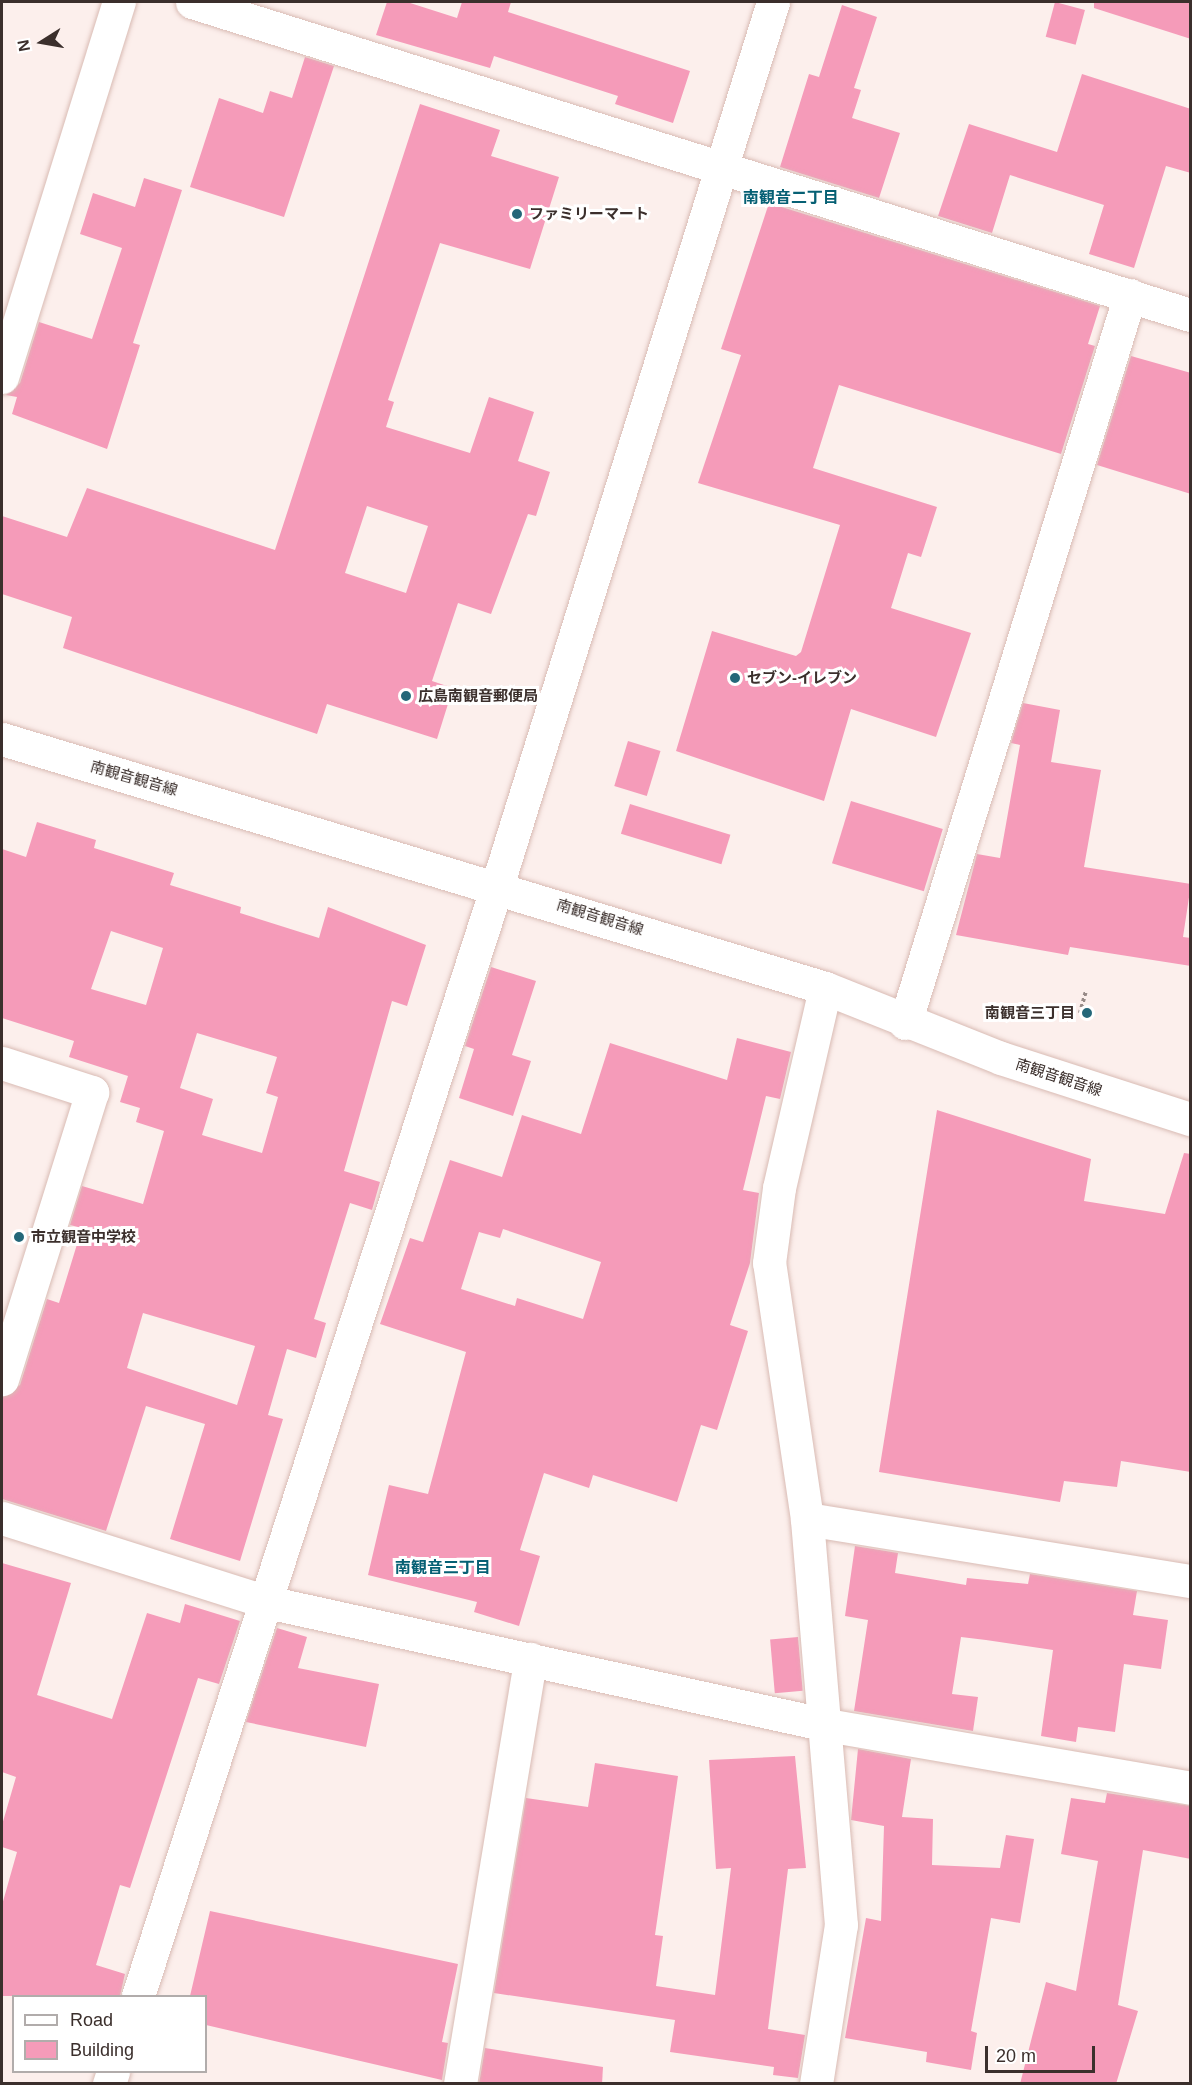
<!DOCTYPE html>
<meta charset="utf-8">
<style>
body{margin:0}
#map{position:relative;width:1192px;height:2085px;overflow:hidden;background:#fcefec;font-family:Helvetica,"Noto Sans JP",sans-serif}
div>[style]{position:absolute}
.building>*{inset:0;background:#f59bb9;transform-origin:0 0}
.path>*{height:4px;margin-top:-2px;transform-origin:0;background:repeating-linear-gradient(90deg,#988b88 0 3px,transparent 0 6px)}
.roads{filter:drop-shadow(0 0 2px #d9bbb4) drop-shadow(0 0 2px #d9bbb4)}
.minor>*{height:33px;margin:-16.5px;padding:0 16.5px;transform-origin:16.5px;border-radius:16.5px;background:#fff}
.major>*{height:33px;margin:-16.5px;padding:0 16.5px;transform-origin:16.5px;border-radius:16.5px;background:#fff}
.dots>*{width:16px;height:16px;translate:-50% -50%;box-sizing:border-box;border:3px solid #fff;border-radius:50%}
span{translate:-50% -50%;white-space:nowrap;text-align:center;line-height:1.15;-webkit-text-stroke:6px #fff;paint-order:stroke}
.poi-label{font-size:15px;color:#3b2f2c;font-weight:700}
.left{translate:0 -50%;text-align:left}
.right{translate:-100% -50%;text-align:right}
.street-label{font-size:15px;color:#3b2f2c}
.neighbourhood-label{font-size:16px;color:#066074;font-weight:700}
.frame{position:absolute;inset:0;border:3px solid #3b2f2c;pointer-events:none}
.legend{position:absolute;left:12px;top:1995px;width:195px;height:78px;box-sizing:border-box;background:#fff;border:2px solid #b1acab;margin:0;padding:8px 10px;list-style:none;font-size:18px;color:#3b2f2c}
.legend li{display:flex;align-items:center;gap:12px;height:30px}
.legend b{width:30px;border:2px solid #b1acab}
.north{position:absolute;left:12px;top:12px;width:60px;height:60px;-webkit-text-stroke:4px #fff;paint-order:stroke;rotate:259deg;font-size:16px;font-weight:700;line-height:24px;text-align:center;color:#3b2f2c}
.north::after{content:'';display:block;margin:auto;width:21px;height:27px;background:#3b2f2c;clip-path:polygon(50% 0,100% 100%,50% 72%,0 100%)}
.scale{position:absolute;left:985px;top:2046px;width:110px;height:27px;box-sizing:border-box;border:3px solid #3b2f2c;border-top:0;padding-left:8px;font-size:18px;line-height:21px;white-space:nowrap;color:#3b2f2c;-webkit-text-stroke:4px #fff;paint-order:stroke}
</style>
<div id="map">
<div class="building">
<div style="clip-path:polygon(387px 2px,407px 2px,457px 18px,462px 2px,511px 2px,508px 12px,690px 71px,673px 123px,615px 104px,618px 96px,494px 56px,490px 68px,376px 35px)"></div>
<div style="left:1055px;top:2px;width:31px;height:36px;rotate:15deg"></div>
<div style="clip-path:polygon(1094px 2px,1191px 2px,1191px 39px,1094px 8px)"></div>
<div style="clip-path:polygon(842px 5px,877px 17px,854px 88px,861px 90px,852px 118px,900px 133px,879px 198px,780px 167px,809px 74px,819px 77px)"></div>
<div style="clip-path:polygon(305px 57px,334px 66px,284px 217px,190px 187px,219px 98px,263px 113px,270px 91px,292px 98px)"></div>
<div style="clip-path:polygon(1082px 74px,1191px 109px,1191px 173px,1166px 166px,1134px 268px,1089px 254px,1104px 205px,1010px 175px,992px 233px,938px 216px,969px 124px,1057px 152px)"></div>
<div style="clip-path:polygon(evenodd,420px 104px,500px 130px,491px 156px,559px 177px,530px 269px,440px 243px,388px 400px,394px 402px,386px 427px,470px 453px,489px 397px,534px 412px,518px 461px,550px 472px,536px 516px,528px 514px,491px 614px,458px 603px,432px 681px,453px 688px,437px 739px,327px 704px,317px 734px,63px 648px,72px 617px,2px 594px,2px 516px,67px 537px,87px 488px,275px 550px,420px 104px,367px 506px,428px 526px,406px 593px,345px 573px,367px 506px)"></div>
<div style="clip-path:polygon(144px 178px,182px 190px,133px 343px,140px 345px,107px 449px,12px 414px,17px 397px,6px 395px,20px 383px,39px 322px,92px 339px,122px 248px,80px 234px,93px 193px,135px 207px)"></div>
<div style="clip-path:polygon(769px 203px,1100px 306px,1088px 344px,1095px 346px,1061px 454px,839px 385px,813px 468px,937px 507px,921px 557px,908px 553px,891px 608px,971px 633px,936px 737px,851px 709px,824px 801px,676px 751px,712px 631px,796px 656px,801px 652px,840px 525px,698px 483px,741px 355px,721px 349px)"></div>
<div style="clip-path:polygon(1131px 356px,1191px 373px,1191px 494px,1097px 465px)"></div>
<div style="clip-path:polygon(1023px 703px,1060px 710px,1051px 762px,1101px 770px,1084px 867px,1191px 884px,1183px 937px,1191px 938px,1191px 966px,1070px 947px,1068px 955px,956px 935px,977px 854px,1000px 858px,1020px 745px,1011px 743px)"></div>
<div style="left:628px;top:741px;width:34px;height:47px;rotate:17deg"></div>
<div style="left:851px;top:801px;width:96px;height:65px;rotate:17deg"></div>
<div style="left:630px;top:804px;width:105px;height:31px;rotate:17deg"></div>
<div style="clip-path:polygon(evenodd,37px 822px,96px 840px,94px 848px,174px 873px,170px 885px,241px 907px,240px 913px,319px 938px,328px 907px,426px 945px,407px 1006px,392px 1001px,344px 1171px,380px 1182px,372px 1210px,350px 1203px,314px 1319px,326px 1323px,316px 1358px,287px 1349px,268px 1415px,283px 1419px,240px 1561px,170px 1539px,205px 1424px,146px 1406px,106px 1531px,2px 1499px,2px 1397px,20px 1385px,47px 1299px,59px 1303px,82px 1228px,70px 1225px,82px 1186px,143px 1204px,164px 1131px,136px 1122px,140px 1108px,120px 1102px,128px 1076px,69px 1057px,74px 1041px,2px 1018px,2px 849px,26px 857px,37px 822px,111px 931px,163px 948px,146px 1005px,91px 989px,111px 931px,37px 822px,197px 1033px,277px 1057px,266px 1093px,278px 1097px,262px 1153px,202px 1135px,213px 1099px,180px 1088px,197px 1033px,37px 822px,143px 1313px,255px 1346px,237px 1405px,127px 1368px,143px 1313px)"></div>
<div style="clip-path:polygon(491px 967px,536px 981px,512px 1055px,531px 1061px,513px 1116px,459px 1098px,474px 1049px,465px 1046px)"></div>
<div style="clip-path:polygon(evenodd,737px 1038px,791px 1052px,780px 1099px,766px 1096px,743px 1190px,759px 1193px,750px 1263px,730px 1325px,748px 1331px,717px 1430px,701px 1425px,677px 1502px,593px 1475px,589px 1488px,544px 1473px,520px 1550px,540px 1556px,519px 1626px,474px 1612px,477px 1602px,368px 1575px,389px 1485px,428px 1494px,466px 1352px,380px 1324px,410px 1238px,423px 1242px,450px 1160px,502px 1177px,522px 1115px,581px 1134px,610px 1043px,727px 1080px,737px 1038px,503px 1229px,601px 1262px,583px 1319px,517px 1298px,515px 1306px,461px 1289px,479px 1232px,500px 1238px,503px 1229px)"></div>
<div style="clip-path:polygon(937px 1110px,1091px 1159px,1084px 1201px,1165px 1214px,1184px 1153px,1191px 1154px,1191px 1472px,1121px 1461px,1117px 1487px,1064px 1481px,1060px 1502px,879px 1472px)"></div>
<div style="clip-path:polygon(855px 1546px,898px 1553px,895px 1573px,966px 1585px,967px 1578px,1028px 1584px,1030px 1574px,1137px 1591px,1133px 1615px,1168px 1620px,1161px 1669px,1124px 1664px,1115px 1732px,1078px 1727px,1076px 1742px,1041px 1736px,1053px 1650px,986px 1640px,961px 1637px,952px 1694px,978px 1697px,973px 1731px,854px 1711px,868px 1620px,845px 1616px)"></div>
<div style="clip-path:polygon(2px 1563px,71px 1583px,37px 1695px,112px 1719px,147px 1613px,180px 1623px,185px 1604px,240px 1621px,219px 1684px,198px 1678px,130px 1888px,120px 1885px,96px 1965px,125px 1974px,120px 1996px,2px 1996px,2px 1905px,17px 1852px,2px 1847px,2px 1825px,16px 1777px,2px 1772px)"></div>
<div style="clip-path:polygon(277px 1628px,307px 1637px,298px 1668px,379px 1684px,366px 1747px,246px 1722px)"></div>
<div style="left:798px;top:1637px;width:54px;height:28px;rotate:85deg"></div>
<div style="clip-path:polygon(858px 1749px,911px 1759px,902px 1817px,933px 1819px,932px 1865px,1000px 1868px,1006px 1835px,1034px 1839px,1020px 1923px,991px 1918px,971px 2031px,977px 2033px,971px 2070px,926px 2062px,927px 2052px,845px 2038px,866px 1918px,881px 1921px,884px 1826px,851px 1820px)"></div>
<div style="clip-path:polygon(795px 1756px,806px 1868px,788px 1869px,768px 2029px,805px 2035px,798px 2078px,773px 2075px,774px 2067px,670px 2052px,675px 2020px,494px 1993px,526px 1798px,588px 1807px,595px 1763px,678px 1776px,655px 1935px,663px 1936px,656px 1986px,715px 1995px,731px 1868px,716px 1869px,709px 1760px)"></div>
<div style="clip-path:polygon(1107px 1793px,1191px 1806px,1191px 1859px,1143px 1850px,1118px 2005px,1138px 2011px,1116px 2084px,1020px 2084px,1046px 1982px,1076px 1991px,1098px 1861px,1061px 1854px,1071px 1798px,1105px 1803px)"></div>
<div style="clip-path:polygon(210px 1911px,458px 1964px,442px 2042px,448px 2043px,442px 2080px,206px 2025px,206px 1996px,190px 1996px)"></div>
<div style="clip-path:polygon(485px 2048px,603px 2067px,602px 2084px,479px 2084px)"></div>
</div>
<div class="path">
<div style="left:1080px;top:1013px;width:23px;rotate:-75deg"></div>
</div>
<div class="roads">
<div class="minor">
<div style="left:192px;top:2px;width:1046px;rotate:17.41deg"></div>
<div style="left:2px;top:377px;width:393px;rotate:-72.7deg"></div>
<div style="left:905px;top:1023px;width:762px;rotate:-72.83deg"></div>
<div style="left:2px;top:1063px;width:95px;rotate:17.9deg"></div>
<div style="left:92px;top:1092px;width:301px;rotate:107.4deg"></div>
<div style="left:2px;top:1518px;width:278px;rotate:17.6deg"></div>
<div style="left:267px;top:1602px;width:573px;rotate:12.39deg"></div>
<div style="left:827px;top:1725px;width:368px;rotate:9.8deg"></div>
<div style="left:807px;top:1519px;width:388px;rotate:9.2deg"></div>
<div style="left:138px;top:1996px;width:1167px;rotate:-72.08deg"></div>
<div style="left:497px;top:886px;width:926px;rotate:-72.66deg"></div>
<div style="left:109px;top:2084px;width:13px;rotate:-72deg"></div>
<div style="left:460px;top:2084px;width:431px;rotate:-80.6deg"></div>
<div style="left:816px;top:2084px;width:161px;rotate:-81.1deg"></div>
<div style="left:841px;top:1925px;width:407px;rotate:-94.8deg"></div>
<div style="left:807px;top:1519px;width:259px;rotate:-98.4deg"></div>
<div style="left:769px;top:1263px;width:76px;rotate:-82.4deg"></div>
<div style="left:779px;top:1188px;width:205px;rotate:-77deg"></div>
</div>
<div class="major">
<div style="left:2px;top:739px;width:860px;rotate:16.83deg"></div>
<div style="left:825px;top:988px;width:189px;rotate:21.7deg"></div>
<div style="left:1001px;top:1058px;width:199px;rotate:17.9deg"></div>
</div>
</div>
<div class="dots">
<div style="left:517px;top:214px;background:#246779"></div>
<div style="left:735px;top:678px;background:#246779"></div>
<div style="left:406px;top:696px;background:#246779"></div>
<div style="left:1087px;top:1013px;background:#246779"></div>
<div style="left:19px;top:1237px;background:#246779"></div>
</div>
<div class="poi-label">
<span class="left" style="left:529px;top:214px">ファミリーマート</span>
<span class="left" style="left:747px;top:678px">セブン-イレブン</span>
<span class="left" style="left:418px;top:696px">広島南観音郵便局</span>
<span class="right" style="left:1075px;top:1013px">南観音三丁目</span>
<span class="left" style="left:31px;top:1237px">市立観音中学校</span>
</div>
<div class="street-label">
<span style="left:134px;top:778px;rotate:16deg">南観音観音線</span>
<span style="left:600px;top:917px;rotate:17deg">南観音観音線</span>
<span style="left:1059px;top:1077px;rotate:18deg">南観音観音線</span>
</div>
<div class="neighbourhood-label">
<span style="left:791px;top:198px">南観音二丁目</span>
<span style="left:443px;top:1568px">南観音三丁目</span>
</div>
<div class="frame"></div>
<ul class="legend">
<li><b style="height:8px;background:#fff"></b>Road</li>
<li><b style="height:16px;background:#f59bb9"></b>Building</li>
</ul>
<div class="north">N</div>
<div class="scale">20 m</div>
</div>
